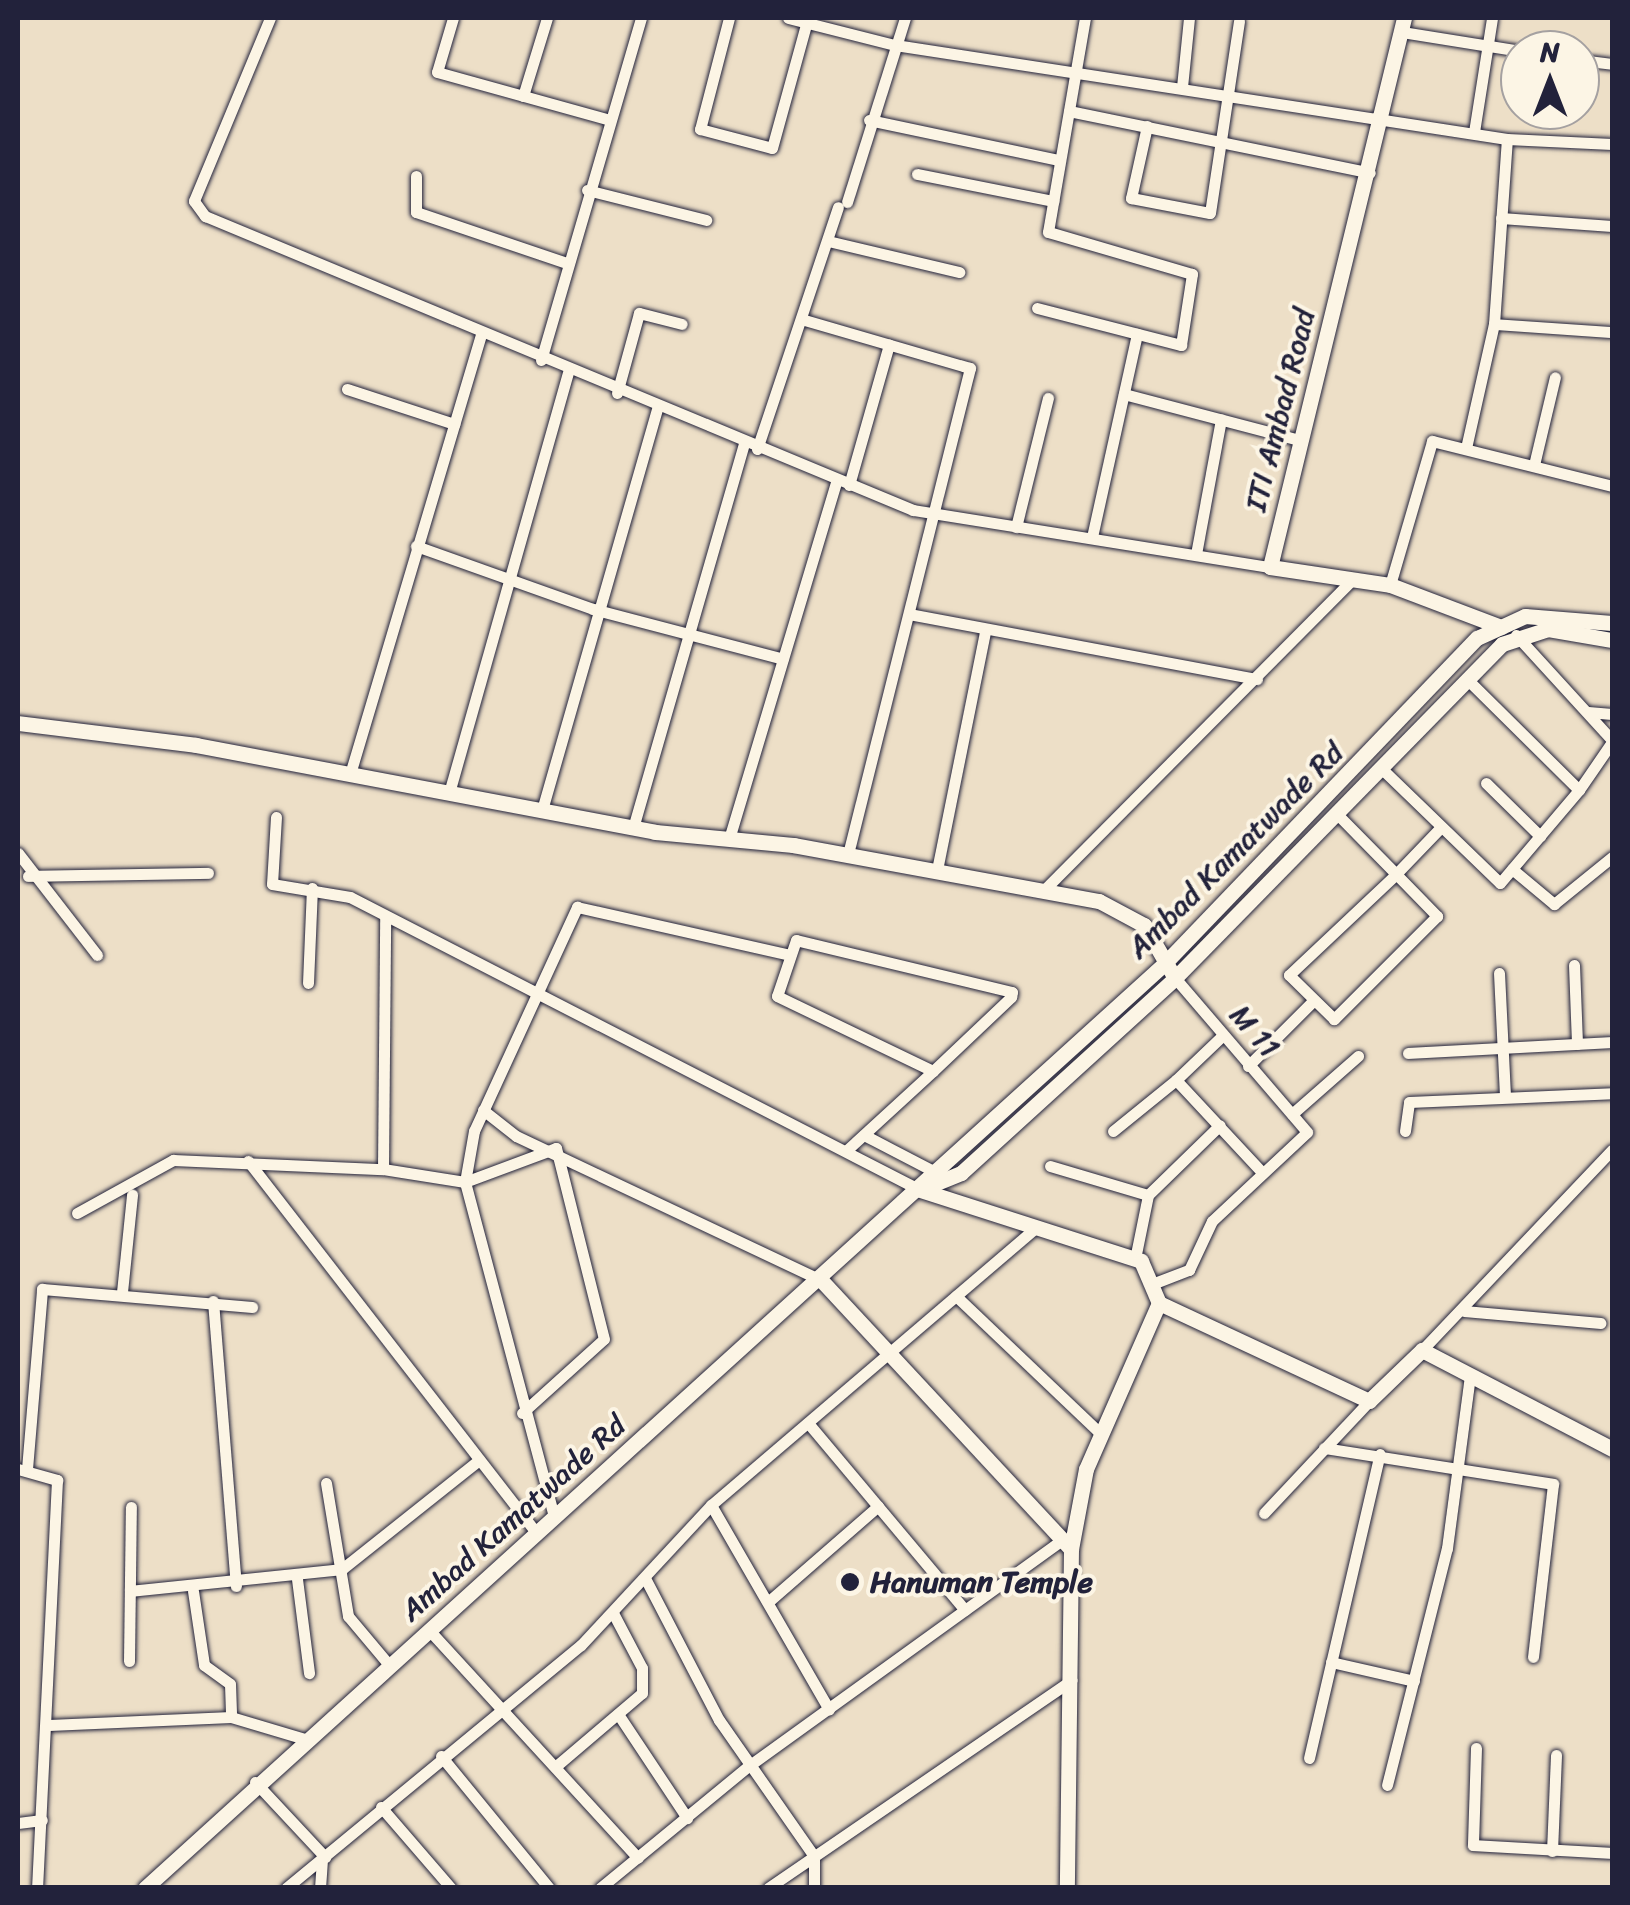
<!DOCTYPE html>
<style>
body{margin:0}
#map{position:relative;width:1630px;height:1905px;overflow:hidden;background:#eddfc7;font-family:Sriracha,sans-serif}
div>[style]{position:absolute}
.roads{filter:drop-shadow(0 0 2px #22223b) drop-shadow(0 0 2px #22223b)}
.street>*{height:11px;margin:-5.5px;padding:0 5.5px;transform-origin:5.5px;border-radius:5.5px;background:#fcf5e5}
.secondary>*{height:15px;margin:-7.5px;padding:0 7.5px;transform-origin:7.5px;border-radius:7.5px;background:#fcf5e5}
.dots>*{width:28px;height:28px;translate:-50% -50%;box-sizing:border-box;border:5px solid #fcf5e5;border-radius:50%}
span{translate:-50% -50%;white-space:nowrap;text-align:center;line-height:1.15;-webkit-text-stroke:8px #fcf5e5;paint-order:stroke}
.street-label{font-size:30px;color:#22223b}
.poi-label{font-size:30px;color:#22223b;font-weight:700}
.left{translate:0 -50%;text-align:left}
.frame{position:absolute;inset:0;border:20px solid #22223b;pointer-events:none}
.north{position:absolute;left:1500px;top:30px;width:100px;height:100px;box-sizing:border-box;background:#fcf5e5;border:2px solid #a5a1a1;border-radius:50%;rotate:0deg;font-size:28px;font-weight:700;line-height:40px;text-align:center;color:#22223b}
.north::after{content:'';display:block;margin:auto;width:35px;height:45px;background:#22223b;clip-path:polygon(50% 0,100% 100%,50% 72%,0 100%)}
</style>
<div id="map">
<div class="roads">
<div class="street">
<div style="left:270px;top:18px;width:198px;rotate:112.6deg"></div>
<div style="left:194px;top:201px;width:19px;rotate:54deg"></div>
<div style="left:205px;top:216px;width:767px;rotate:22.55deg"></div>
<div style="left:913px;top:510px;width:362px;rotate:9.1deg"></div>
<div style="left:453px;top:18px;width:56px;rotate:106.5deg"></div>
<div style="left:437px;top:72px;width:175px;rotate:15.5deg"></div>
<div style="left:729px;top:18px;width:115px;rotate:104.6deg"></div>
<div style="left:700px;top:129px;width:74px;rotate:14.8deg"></div>
<div style="left:772px;top:148px;width:132px;rotate:-74.6deg"></div>
<div style="left:788px;top:18px;width:110px;rotate:14.2deg"></div>
<div style="left:895px;top:45px;width:619px;rotate:8.73deg"></div>
<div style="left:1507px;top:139px;width:105px;rotate:2.7deg"></div>
<div style="left:1402px;top:32px;width:120px;rotate:9.1deg"></div>
<div style="left:1580px;top:60px;width:32px;rotate:7deg"></div>
<div style="left:1182px;top:87px;width:69px;rotate:-84.2deg"></div>
<div style="left:523px;top:96px;width:82px;rotate:-72.9deg"></div>
<div style="left:1069px;top:111px;width:307px;rotate:11.6deg"></div>
<div style="left:869px;top:120px;width:193px;rotate:11.9deg"></div>
<div style="left:1147px;top:126px;width:74px;rotate:102.5deg"></div>
<div style="left:1131px;top:198px;width:80px;rotate:10.8deg"></div>
<div style="left:1210px;top:213px;width:194px;rotate:-81.4deg"></div>
<div style="left:1474px;top:132px;width:115px;rotate:-81deg"></div>
<div style="left:917px;top:174px;width:139px;rotate:11.2deg"></div>
<div style="left:416px;top:176px;width:36px;rotate:90deg"></div>
<div style="left:416px;top:212px;width:159px;rotate:18.7deg"></div>
<div style="left:587px;top:190px;width:123px;rotate:14.1deg"></div>
<div style="left:847px;top:202px;width:193px;rotate:-72.5deg"></div>
<div style="left:1501px;top:218px;width:111px;rotate:4.1deg"></div>
<div style="left:828px;top:241px;width:135px;rotate:13.3deg"></div>
<div style="left:1037px;top:308px;width:149px;rotate:14.4deg"></div>
<div style="left:1181px;top:345px;width:72px;rotate:-81.2deg"></div>
<div style="left:1192px;top:274px;width:150px;rotate:-163.7deg"></div>
<div style="left:1048px;top:232px;width:217px;rotate:-80.2deg"></div>
<div style="left:801px;top:319px;width:176px;rotate:16.2deg"></div>
<div style="left:970px;top:368px;width:501px;rotate:104.09deg"></div>
<div style="left:1494px;top:324px;width:118px;rotate:3.9deg"></div>
<div style="left:541px;top:360px;width:356px;rotate:-73.7deg"></div>
<div style="left:347px;top:389px;width:113px;rotate:18.1deg"></div>
<div style="left:617px;top:393px;width:83px;rotate:-74.6deg"></div>
<div style="left:639px;top:313px;width:44px;rotate:14.3deg"></div>
<div style="left:1124px;top:394px;width:181px;rotate:14.7deg"></div>
<div style="left:1466px;top:448px;width:127px;rotate:-77.3deg"></div>
<div style="left:1494px;top:324px;width:185px;rotate:-86deg"></div>
<div style="left:757px;top:449px;width:255px;rotate:-71.5deg"></div>
<div style="left:1534px;top:465px;width:90px;rotate:-76.6deg"></div>
<div style="left:849px;top:485px;width:146px;rotate:-74.1deg"></div>
<div style="left:1016px;top:527px;width:133px;rotate:-76.1deg"></div>
<div style="left:1092px;top:537px;width:208px;rotate:-77.5deg"></div>
<div style="left:416px;top:546px;width:188px;rotate:19.6deg"></div>
<div style="left:593px;top:609px;width:196px;rotate:14.7deg"></div>
<div style="left:1196px;top:554px;width:137px;rotate:-79.5deg"></div>
<div style="left:1390px;top:585px;width:150px;rotate:-73.7deg"></div>
<div style="left:1432px;top:441px;width:186px;rotate:14deg"></div>
<div style="left:909px;top:614px;width:354px;rotate:10.6deg"></div>
<div style="left:1516px;top:635px;width:142px;rotate:47.6deg"></div>
<div style="left:1588px;top:712px;width:24px;rotate:5deg"></div>
<div style="left:1382px;top:769px;width:164px;rotate:44deg"></div>
<div style="left:1500px;top:883px;width:122px;rotate:-49.7deg"></div>
<div style="left:1579px;top:790px;width:156px;rotate:-135.3deg"></div>
<div style="left:350px;top:774px;width:459px;rotate:-73.4deg"></div>
<div style="left:1486px;top:783px;width:76px;rotate:44.5deg"></div>
<div style="left:1579px;top:790px;width:58px;rotate:-55.5deg"></div>
<div style="left:449px;top:793px;width:437px;rotate:-74.2deg"></div>
<div style="left:542px;top:810px;width:417px;rotate:-74deg"></div>
<div style="left:1338px;top:815px;width:83px;rotate:45.5deg"></div>
<div style="left:1396px;top:874px;width:59px;rotate:45.7deg"></div>
<div style="left:1437px;top:916px;width:146px;rotate:135deg"></div>
<div style="left:1334px;top:1019px;width:63px;rotate:-135.6deg"></div>
<div style="left:1289px;top:975px;width:147px;rotate:-43.3deg"></div>
<div style="left:1396px;top:874px;width:65px;rotate:-46.2deg"></div>
<div style="left:276px;top:817px;width:67px;rotate:93.4deg"></div>
<div style="left:272px;top:884px;width:79px;rotate:9.5deg"></div>
<div style="left:350px;top:897px;width:641px;rotate:27.2deg"></div>
<div style="left:633px;top:828px;width:400px;rotate:-73.9deg"></div>
<div style="left:729px;top:839px;width:375px;rotate:-73.3deg"></div>
<div style="left:18px;top:853px;width:129px;rotate:52.2deg"></div>
<div style="left:1512px;top:869px;width:55px;rotate:39.8deg"></div>
<div style="left:1554px;top:904px;width:75px;rotate:-39deg"></div>
<div style="left:937px;top:870px;width:242px;rotate:-78.6deg"></div>
<div style="left:28px;top:876px;width:180px;rotate:-1deg"></div>
<div style="left:1044px;top:890px;width:438px;rotate:-45.2deg"></div>
<div style="left:1574px;top:965px;width:79px;rotate:87.8deg"></div>
<div style="left:1499px;top:973px;width:124px;rotate:87.2deg"></div>
<div style="left:308px;top:983px;width:95px;rotate:-87.6deg"></div>
<div style="left:1408px;top:1053px;width:204px;rotate:-3.1deg"></div>
<div style="left:1248px;top:1066px;width:93px;rotate:-45deg"></div>
<div style="left:1176px;top:1080px;width:64px;rotate:-43.7deg"></div>
<div style="left:483px;top:1110px;width:42px;rotate:38.2deg"></div>
<div style="left:516px;top:1136px;width:337px;rotate:25.3deg"></div>
<div style="left:1292px;top:1114px;width:88px;rotate:-41.3deg"></div>
<div style="left:1113px;top:1131px;width:81px;rotate:-39deg"></div>
<div style="left:1176px;top:1080px;width:125px;rotate:47deg"></div>
<div style="left:1405px;top:1131px;width:29px;rotate:-82deg"></div>
<div style="left:1409px;top:1102px;width:203px;rotate:-2.5deg"></div>
<div style="left:864px;top:1135px;width:80px;rotate:27.5deg"></div>
<div style="left:556px;top:1148px;width:97px;rotate:159.5deg"></div>
<div style="left:465px;top:1182px;width:52px;rotate:-80deg"></div>
<div style="left:474px;top:1131px;width:247px;rotate:-65.3deg"></div>
<div style="left:577px;top:907px;width:218px;rotate:12.7deg"></div>
<div style="left:848px;top:1149px;width:115px;rotate:-42.5deg"></div>
<div style="left:933px;top:1071px;width:108px;rotate:-43.5deg"></div>
<div style="left:1011px;top:997px;width:5px;rotate:-79deg"></div>
<div style="left:1012px;top:992px;width:222px;rotate:-166.5deg"></div>
<div style="left:796px;top:940px;width:59px;rotate:108.7deg"></div>
<div style="left:777px;top:996px;width:173px;rotate:25.7deg"></div>
<div style="left:248px;top:1161px;width:471px;rotate:52.2deg"></div>
<div style="left:1050px;top:1166px;width:102px;rotate:16.5deg"></div>
<div style="left:1148px;top:1195px;width:100px;rotate:-44.2deg"></div>
<div style="left:383px;top:1169px;width:251px;rotate:-89.5deg"></div>
<div style="left:77px;top:1213px;width:110px;rotate:-28.9deg"></div>
<div style="left:173px;top:1160px;width:210px;rotate:2.5deg"></div>
<div style="left:383px;top:1169px;width:83px;rotate:9deg"></div>
<div style="left:465px;top:1182px;width:347px;rotate:75.1deg"></div>
<div style="left:1135px;top:1259px;width:65px;rotate:-78.5deg"></div>
<div style="left:1152px;top:1284px;width:40px;rotate:-21deg"></div>
<div style="left:1189px;top:1270px;width:54px;rotate:-64.9deg"></div>
<div style="left:1212px;top:1221px;width:130px;rotate:-43.1deg"></div>
<div style="left:1307px;top:1132px;width:203px;rotate:-130.6deg"></div>
<div style="left:122px;top:1292px;width:98px;rotate:-84.1deg"></div>
<div style="left:956px;top:1296px;width:199px;rotate:43.6deg"></div>
<div style="left:213px;top:1301px;width:286px;rotate:85.4deg"></div>
<div style="left:1464px;top:1311px;width:137px;rotate:5deg"></div>
<div style="left:1422px;top:1350px;width:276px;rotate:-46.5deg"></div>
<div style="left:522px;top:1413px;width:110px;rotate:-42.1deg"></div>
<div style="left:604px;top:1339px;width:197px;rotate:-104.1deg"></div>
<div style="left:808px;top:1423px;width:244px;rotate:50deg"></div>
<div style="left:1324px;top:1448px;width:232px;rotate:8.9deg"></div>
<div style="left:1553px;top:1484px;width:174px;rotate:96.6deg"></div>
<div style="left:18px;top:1469px;width:41px;rotate:15.8deg"></div>
<div style="left:57px;top:1480px;width:408px;rotate:92.8deg"></div>
<div style="left:27px;top:1469px;width:181px;rotate:-85.2deg"></div>
<div style="left:42px;top:1289px;width:211px;rotate:4.9deg"></div>
<div style="left:326px;top:1483px;width:135px;rotate:80.6deg"></div>
<div style="left:348px;top:1616px;width:65px;rotate:50deg"></div>
<div style="left:711px;top:1505px;width:236px;rotate:60deg"></div>
<div style="left:1264px;top:1513px;width:154px;rotate:-46.8deg"></div>
<div style="left:645px;top:1578px;width:160px;rotate:62.5deg"></div>
<div style="left:719px;top:1720px;width:166px;rotate:55.1deg"></div>
<div style="left:814px;top:1856px;width:32px;rotate:90deg"></div>
<div style="left:297px;top:1579px;width:95px;rotate:82.7deg"></div>
<div style="left:130px;top:1591px;width:213px;rotate:-5.9deg"></div>
<div style="left:342px;top:1569px;width:175px;rotate:-38.5deg"></div>
<div style="left:193px;top:1591px;width:75px;rotate:81.5deg"></div>
<div style="left:204px;top:1665px;width:32px;rotate:36deg"></div>
<div style="left:230px;top:1684px;width:33px;rotate:88deg"></div>
<div style="left:768px;top:1602px;width:146px;rotate:-41.1deg"></div>
<div style="left:429px;top:1630px;width:309px;rotate:47.5deg"></div>
<div style="left:129px;top:1661px;width:154px;rotate:-89.3deg"></div>
<div style="left:1331px;top:1662px;width:85px;rotate:12.9deg"></div>
<div style="left:618px;top:1714px;width:125px;rotate:56.4deg"></div>
<div style="left:49px;top:1725px;width:182px;rotate:-2.5deg"></div>
<div style="left:231px;top:1717px;width:77px;rotate:16.6deg"></div>
<div style="left:1476px;top:1748px;width:97px;rotate:91.8deg"></div>
<div style="left:1473px;top:1845px;width:139px;rotate:3.3deg"></div>
<div style="left:441px;top:1756px;width:171px;rotate:50.7deg"></div>
<div style="left:1309px;top:1758px;width:312px;rotate:-76.9deg"></div>
<div style="left:555px;top:1767px;width:114px;rotate:-40.4deg"></div>
<div style="left:642px;top:1693px;width:25px;rotate:-90deg"></div>
<div style="left:642px;top:1668px;width:62px;rotate:-117.8deg"></div>
<div style="left:255px;top:1782px;width:103px;rotate:47deg"></div>
<div style="left:1387px;top:1785px;width:244px;rotate:-75.8deg"></div>
<div style="left:1447px;top:1548px;width:175px;rotate:-82.4deg"></div>
<div style="left:381px;top:1807px;width:107px;rotate:49.2deg"></div>
<div style="left:18px;top:1823px;width:24px;rotate:-7deg"></div>
<div style="left:1552px;top:1851px;width:96px;rotate:-87.6deg"></div>
<div style="left:286px;top:1888px;width:382px;rotate:-39.5deg"></div>
<div style="left:581px;top:1645px;width:191px;rotate:-47.1deg"></div>
<div style="left:711px;top:1505px;width:428px;rotate:-40.5deg"></div>
<div style="left:320px;top:1888px;width:28px;rotate:-86deg"></div>
<div style="left:600px;top:1888px;width:194px;rotate:-39.4deg"></div>
<div style="left:750px;top:1765px;width:385px;rotate:-35.8deg"></div>
<div style="left:768px;top:1888px;width:368px;rotate:-34.4deg"></div>
</div>
<div class="secondary">
<div style="left:1404px;top:18px;width:565px;rotate:103.72deg"></div>
<div style="left:1270px;top:567px;width:121px;rotate:8.5deg"></div>
<div style="left:1390px;top:585px;width:119px;rotate:20.7deg"></div>
<div style="left:18px;top:723px;width:179px;rotate:7deg"></div>
<div style="left:196px;top:745px;width:467px;rotate:10.7deg"></div>
<div style="left:655px;top:832px;width:139px;rotate:5.4deg"></div>
<div style="left:793px;top:845px;width:311px;rotate:10.4deg"></div>
<div style="left:1099px;top:901px;width:51px;rotate:28.1deg"></div>
<div style="left:1144px;top:925px;width:61px;rotate:59.7deg"></div>
<div style="left:924px;top:1188px;width:40px;rotate:-22deg"></div>
<div style="left:961px;top:1173px;width:290px;rotate:-42.3deg"></div>
<div style="left:1175px;top:978px;width:467px;rotate:-45.6deg"></div>
<div style="left:1502px;top:644px;width:48px;rotate:-18.1deg"></div>
<div style="left:1548px;top:629px;width:65px;rotate:9.8deg"></div>
<div style="left:920px;top:1190px;width:232px;rotate:17.8deg"></div>
<div style="left:1141px;top:1261px;width:46px;rotate:66.8deg"></div>
<div style="left:1159px;top:1303px;width:232px;rotate:25deg"></div>
<div style="left:1369px;top:1401px;width:74px;rotate:-43.9deg"></div>
<div style="left:1422px;top:1350px;width:214px;rotate:27.5deg"></div>
<div style="left:821px;top:1280px;width:367px;rotate:47.1deg"></div>
<div style="left:1071px;top:1549px;width:339px;rotate:90.7deg"></div>
<div style="left:1071px;top:1549px;width:81px;rotate:-79.4deg"></div>
<div style="left:1086px;top:1469px;width:181px;rotate:-66.3deg"></div>
<div style="left:145px;top:1888px;width:1376px;rotate:-42.2deg"></div>
<div style="left:1164px;top:964px;width:452px;rotate:-46.2deg"></div>
<div style="left:1477px;top:638px;width:53px;rotate:-24.6deg"></div>
<div style="left:1525px;top:616px;width:87px;rotate:4.6deg"></div>
</div>
</div>
<div class="dots">
<div style="left:850px;top:1582px;background:#22223b"></div>
</div>
<div class="street-label">
<span style="left:1280px;top:410px;rotate:-76deg">ITI Ambad Road</span>
<span style="left:1235px;top:850px;rotate:-45deg">Ambad Kamatwade Rd</span>
<span style="left:1255px;top:1031px;rotate:49deg">M 11</span>
<span style="left:513px;top:1518px;rotate:-42deg">Ambad Kamatwade Rd</span>
</div>
<div class="poi-label">
<span class="left" style="left:870px;top:1582px">Hanuman Temple</span>
</div>
<div class="frame"></div>
<div class="north">N</div>
</div>
